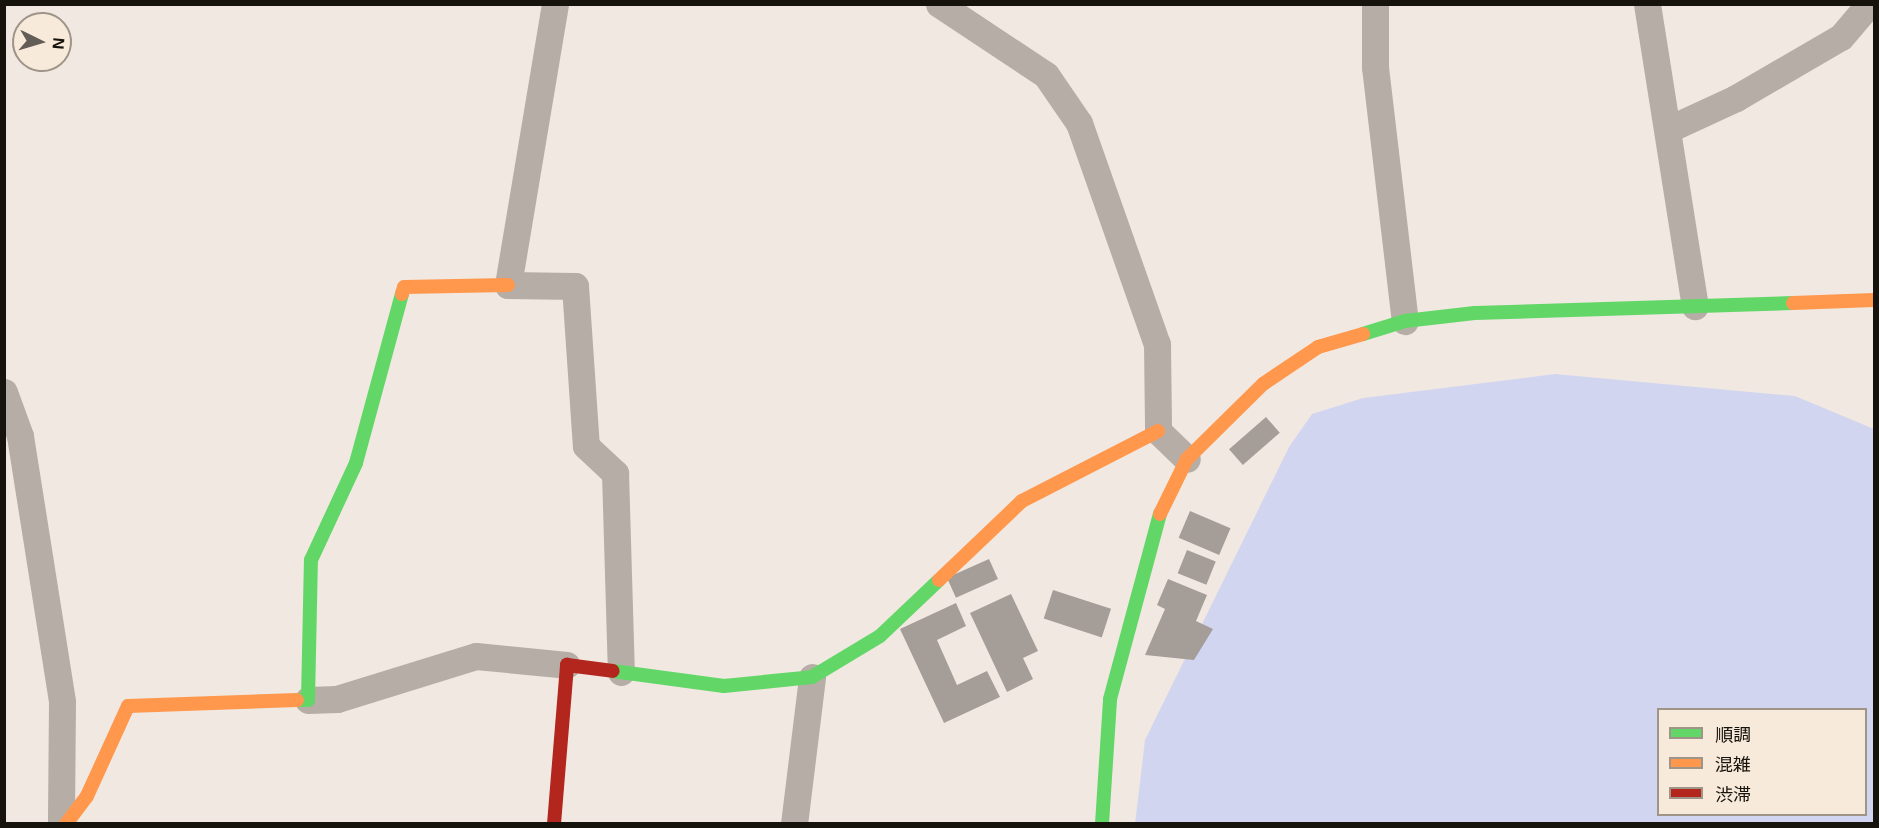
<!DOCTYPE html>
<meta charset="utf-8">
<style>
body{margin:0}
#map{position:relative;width:1879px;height:828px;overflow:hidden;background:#f1e9e1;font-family:Helvetica,"Noto Sans JP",sans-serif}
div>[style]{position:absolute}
.green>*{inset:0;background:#d2d5ef}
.building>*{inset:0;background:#a59e98;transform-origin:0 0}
.street>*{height:27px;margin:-13.5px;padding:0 13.5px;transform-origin:13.5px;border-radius:13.5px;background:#b6aea6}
.fast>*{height:14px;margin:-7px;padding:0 7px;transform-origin:7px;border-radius:7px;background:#63d668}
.slow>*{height:14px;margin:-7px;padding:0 7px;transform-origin:7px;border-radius:7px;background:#ff974d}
.jam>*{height:14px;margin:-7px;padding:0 7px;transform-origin:7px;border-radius:7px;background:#b3261e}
span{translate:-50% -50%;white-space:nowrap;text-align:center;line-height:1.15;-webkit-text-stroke:6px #f8eada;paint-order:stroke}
.frame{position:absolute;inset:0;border:6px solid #16120c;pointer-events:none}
.legend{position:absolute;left:1657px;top:708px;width:210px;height:108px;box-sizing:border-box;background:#f8eada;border:2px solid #9e9488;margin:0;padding:8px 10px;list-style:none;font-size:18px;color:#16120c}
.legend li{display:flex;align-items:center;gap:12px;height:30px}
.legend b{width:30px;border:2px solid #9e9488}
.north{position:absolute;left:12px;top:12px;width:60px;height:60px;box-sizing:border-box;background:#f8eada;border:2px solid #9e9488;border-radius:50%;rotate:95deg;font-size:16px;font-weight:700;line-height:24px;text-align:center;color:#16120c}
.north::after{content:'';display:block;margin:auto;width:21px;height:27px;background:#635d57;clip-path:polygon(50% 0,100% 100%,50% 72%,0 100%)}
</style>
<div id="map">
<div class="green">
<div style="clip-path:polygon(evenodd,1555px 374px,1795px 396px,1874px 429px,1874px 823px,1135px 824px,1145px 740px,1289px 447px,1312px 414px,1363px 398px,1555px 374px,1658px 710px,1866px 710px,1866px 814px,1658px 814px,1658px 710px)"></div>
</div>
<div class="building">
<div style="left:1266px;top:417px;width:21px;height:49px;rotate:49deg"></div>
<div style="left:1190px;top:511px;width:44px;height:29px;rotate:23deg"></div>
<div style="left:1187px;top:550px;width:31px;height:25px;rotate:22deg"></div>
<div style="left:989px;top:559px;width:22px;height:46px;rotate:66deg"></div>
<div style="clip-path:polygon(1168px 579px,1207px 595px,1196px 621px,1213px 629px,1194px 660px,1145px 655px,1165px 609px,1157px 605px)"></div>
<div style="left:1053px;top:590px;width:61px;height:30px;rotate:18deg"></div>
<div style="clip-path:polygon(1011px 594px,1038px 651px,1023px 658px,1033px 679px,1007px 692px,970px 613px)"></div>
<div style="clip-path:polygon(956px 603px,966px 626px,937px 640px,957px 685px,987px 671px,1000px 697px,944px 723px,900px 629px)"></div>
</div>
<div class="street">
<div style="left:555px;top:4px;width:285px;rotate:99.5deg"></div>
<div style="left:508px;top:285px;width:67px;rotate:0.9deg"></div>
<div style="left:575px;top:286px;width:160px;rotate:86.1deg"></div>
<div style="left:586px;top:446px;width:40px;rotate:43deg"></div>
<div style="left:615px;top:473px;width:199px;rotate:88.3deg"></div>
<div style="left:939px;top:4px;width:128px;rotate:33.6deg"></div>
<div style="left:1046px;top:75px;width:58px;rotate:55.5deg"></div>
<div style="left:1079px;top:123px;width:234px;rotate:70.6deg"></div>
<div style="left:1157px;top:344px;width:87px;rotate:89.3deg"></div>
<div style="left:1158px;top:431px;width:40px;rotate:44deg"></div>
<div style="left:1375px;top:4px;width:63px;rotate:90deg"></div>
<div style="left:1375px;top:67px;width:256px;rotate:83.3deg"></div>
<div style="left:1647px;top:4px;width:306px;rotate:81deg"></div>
<div style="left:1669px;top:129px;width:74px;rotate:-24.8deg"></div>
<div style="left:1736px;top:98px;width:121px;rotate:-30.2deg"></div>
<div style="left:1841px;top:37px;width:43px;rotate:-49.7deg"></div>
<div style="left:4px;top:392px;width:47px;rotate:70deg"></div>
<div style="left:20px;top:436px;width:269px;rotate:81deg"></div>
<div style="left:62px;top:702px;width:122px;rotate:90.5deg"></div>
<div style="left:308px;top:700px;width:29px;rotate:-2deg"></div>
<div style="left:337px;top:699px;width:145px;rotate:-17.2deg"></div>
<div style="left:476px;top:656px;width:91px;rotate:5.6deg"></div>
<div style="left:794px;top:824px;width:148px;rotate:-83deg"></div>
</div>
<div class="fast">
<div style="left:1363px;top:334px;width:44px;rotate:-17.2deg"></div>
<div style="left:1405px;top:321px;width:70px;rotate:-6.5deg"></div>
<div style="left:1475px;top:313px;width:318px;rotate:-1.8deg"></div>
<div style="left:613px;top:671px;width:112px;rotate:7.7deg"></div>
<div style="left:724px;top:686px;width:88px;rotate:-5.8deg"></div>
<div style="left:812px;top:677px;width:79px;rotate:-31.1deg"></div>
<div style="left:880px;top:636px;width:81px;rotate:-43.5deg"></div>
<div style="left:297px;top:700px;width:11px"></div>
<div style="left:308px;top:700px;width:140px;rotate:-88.8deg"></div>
<div style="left:311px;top:560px;width:107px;rotate:-65.1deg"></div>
<div style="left:356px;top:463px;width:175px;rotate:-74.8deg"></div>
<div style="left:1102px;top:824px;width:125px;rotate:-86.3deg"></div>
<div style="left:1110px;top:699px;width:192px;rotate:-74.9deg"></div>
</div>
<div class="slow">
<div style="left:402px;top:294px;width:7px;rotate:-74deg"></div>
<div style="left:404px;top:287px;width:104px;rotate:-1.1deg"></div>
<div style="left:1793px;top:303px;width:81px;rotate:-2.1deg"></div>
<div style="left:1160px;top:514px;width:61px;rotate:-63.9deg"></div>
<div style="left:1187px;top:459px;width:107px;rotate:-44.6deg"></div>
<div style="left:1263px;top:384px;width:66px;rotate:-33.9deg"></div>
<div style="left:1318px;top:347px;width:47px;rotate:-16.1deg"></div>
<div style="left:939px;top:580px;width:115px;rotate:-43.6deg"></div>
<div style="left:1022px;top:501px;width:153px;rotate:-27.2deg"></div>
<div style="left:66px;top:824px;width:35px;rotate:-53deg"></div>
<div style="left:87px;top:796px;width:99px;rotate:-65.5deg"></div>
<div style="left:128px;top:706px;width:169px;rotate:-2deg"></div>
</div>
<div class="jam">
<div style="left:554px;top:824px;width:160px;rotate:-85.3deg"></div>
<div style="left:567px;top:665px;width:46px;rotate:7.4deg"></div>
</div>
<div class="frame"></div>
<ul class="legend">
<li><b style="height:8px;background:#63d668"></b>順調</li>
<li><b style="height:8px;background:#ff974d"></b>混雑</li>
<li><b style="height:8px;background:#b3261e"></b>渋滞</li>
</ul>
<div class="north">N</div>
</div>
